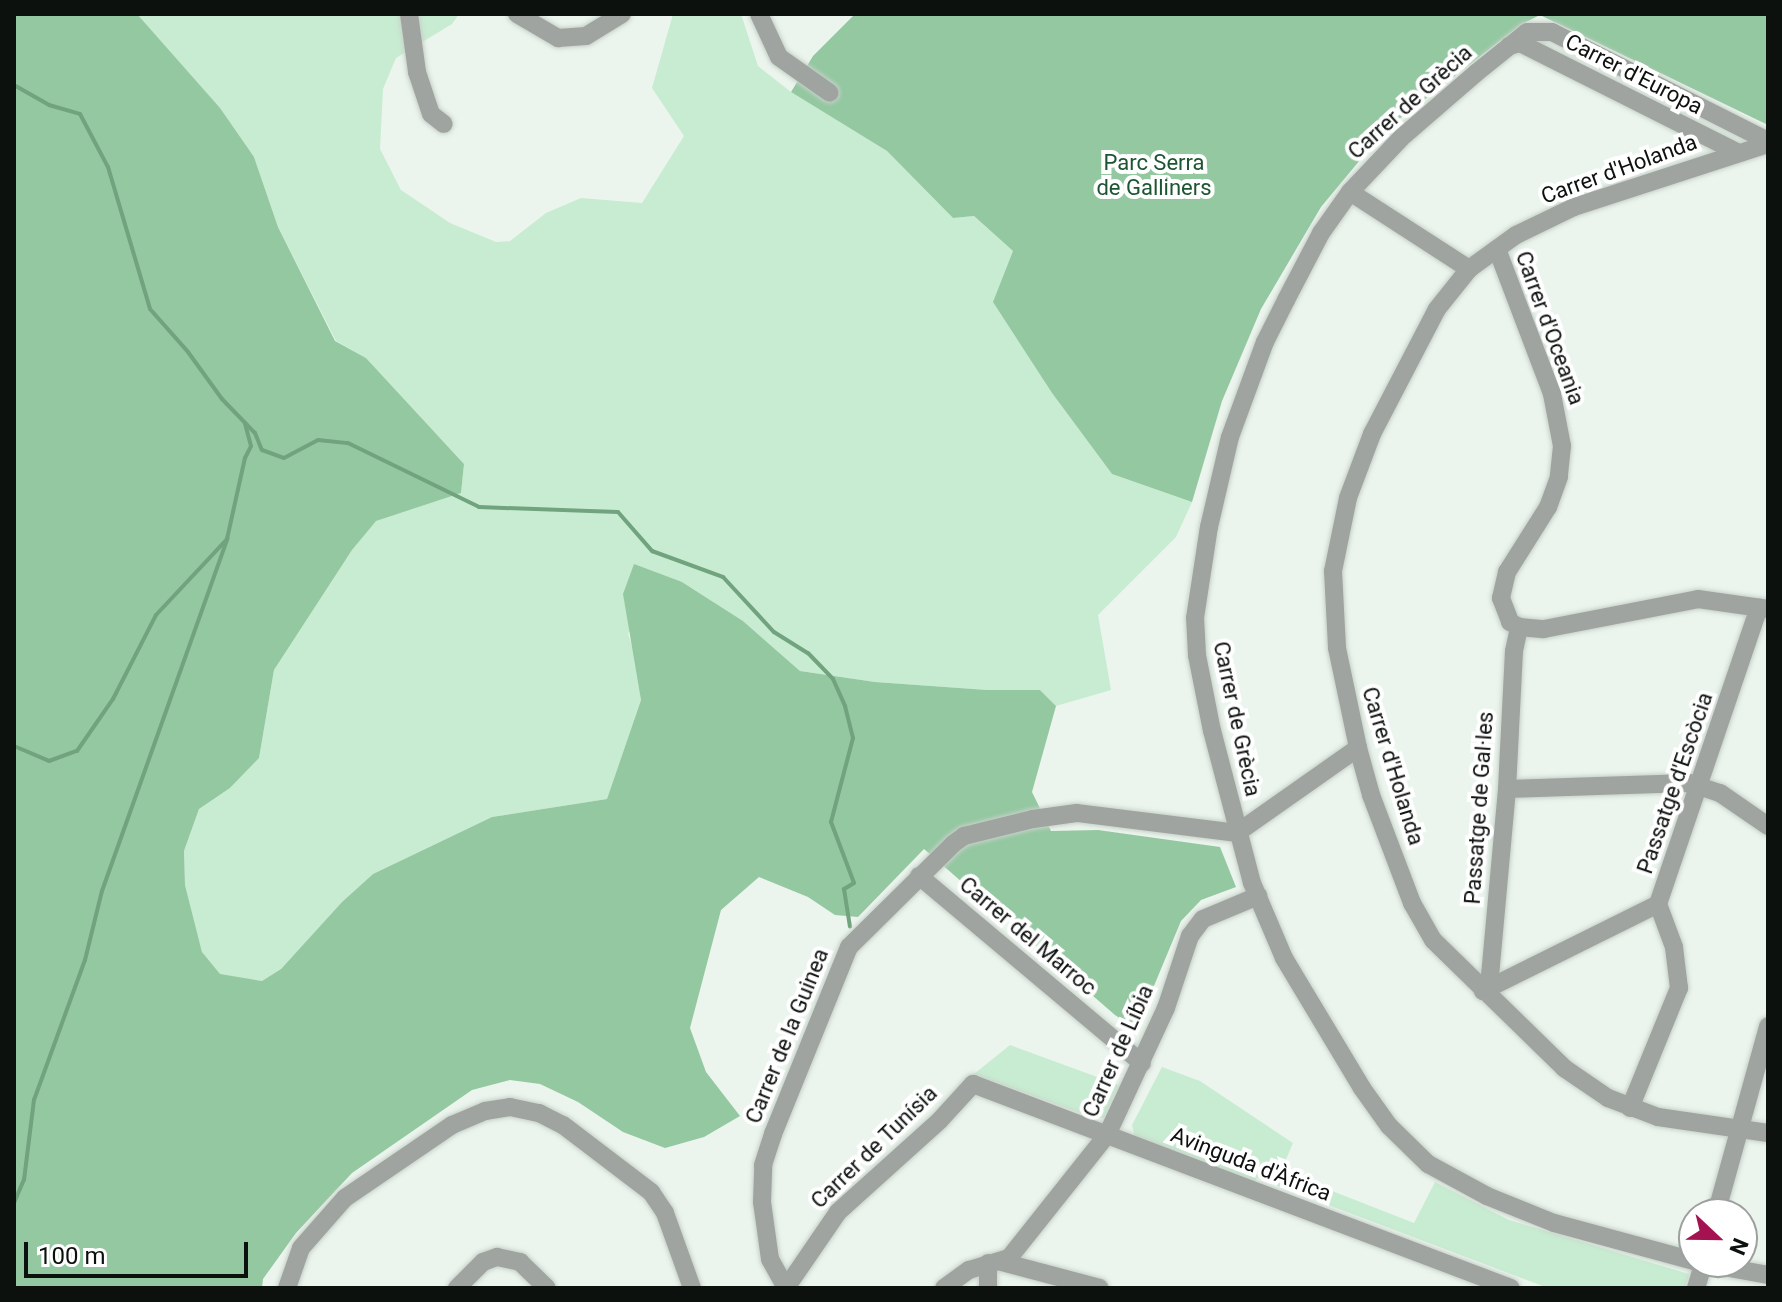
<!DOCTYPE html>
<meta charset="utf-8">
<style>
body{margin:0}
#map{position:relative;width:1782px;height:1302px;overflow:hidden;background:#ebf5ed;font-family:Roboto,sans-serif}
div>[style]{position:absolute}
.green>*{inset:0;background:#c8ecd1}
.forest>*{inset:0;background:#94c8a1}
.stream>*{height:4px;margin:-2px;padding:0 2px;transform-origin:2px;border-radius:2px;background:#71a37e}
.roads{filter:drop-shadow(0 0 2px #c7d1c9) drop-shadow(0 0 2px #c7d1c9)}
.minor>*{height:18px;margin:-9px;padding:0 9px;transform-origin:9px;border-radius:9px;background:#a0a4a1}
span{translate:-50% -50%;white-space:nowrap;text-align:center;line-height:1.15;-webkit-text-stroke:8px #fff;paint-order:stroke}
.street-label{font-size:22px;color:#0d110e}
.park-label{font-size:22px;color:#1c5531}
.frame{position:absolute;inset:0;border:16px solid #0d110e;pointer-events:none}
.north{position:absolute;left:1678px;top:1198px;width:80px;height:80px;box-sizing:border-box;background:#fff;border:2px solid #9ea09f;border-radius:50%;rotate:112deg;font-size:22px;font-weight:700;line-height:32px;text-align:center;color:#0d110e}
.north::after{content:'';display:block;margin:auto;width:28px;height:36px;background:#a41252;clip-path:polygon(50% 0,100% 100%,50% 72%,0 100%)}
.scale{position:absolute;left:24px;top:1242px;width:224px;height:36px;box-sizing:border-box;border:4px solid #0d110e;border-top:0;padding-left:10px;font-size:24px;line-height:28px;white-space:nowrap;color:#0d110e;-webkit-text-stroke:6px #fff;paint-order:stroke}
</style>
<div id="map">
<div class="green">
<div style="clip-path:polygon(137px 14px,459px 14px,452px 24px,396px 58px,383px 89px,380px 149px,401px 190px,450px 223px,496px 242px,510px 241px,546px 213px,581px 198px,642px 203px,684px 136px,652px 88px,673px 14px,741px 14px,758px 66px,791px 92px,887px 151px,953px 218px,974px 216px,1013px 251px,994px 302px,1052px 393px,1112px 474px,1192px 502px,1176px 537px,1098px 615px,1111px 690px,1056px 706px,1040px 690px,987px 690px,875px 682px,800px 671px,743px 621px,682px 582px,628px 633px,637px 663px,641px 700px,607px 799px,492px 817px,373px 874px,342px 902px,281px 969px,262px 981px,220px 975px,202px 952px,185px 885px,184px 851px,199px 809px,230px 788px,259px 758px,274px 670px,352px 550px,375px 521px,461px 493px,464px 464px,366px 358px,336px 341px,278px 227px,254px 157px)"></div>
<div style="clip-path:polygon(1010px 1045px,1119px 1085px,1104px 1118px,1094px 1118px,974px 1074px)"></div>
<div style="clip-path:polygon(1162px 1067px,1200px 1081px,1293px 1143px,1281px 1171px,1414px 1223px,1435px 1182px,1509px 1220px,1689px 1274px,1685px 1288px,1548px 1288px,1257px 1178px,1254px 1184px,1135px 1138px,1132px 1125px)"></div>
</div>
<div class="forest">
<div style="clip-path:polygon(14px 14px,137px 14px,220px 108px,254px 157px,278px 227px,335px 341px,366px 358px,464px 464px,461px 493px,376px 521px,352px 550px,274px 670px,259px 758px,230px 788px,199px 809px,184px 851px,185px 885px,202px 952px,220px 974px,262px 981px,281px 969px,342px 902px,373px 874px,492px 817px,607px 799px,641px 700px,623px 594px,634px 564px,682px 582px,743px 621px,800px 671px,875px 682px,987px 690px,1040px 690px,1056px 706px,1032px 792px,1051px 831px,1098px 830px,1220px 847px,1236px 887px,1201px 900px,1181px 921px,1136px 1029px,1115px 1015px,924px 849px,858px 917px,835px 915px,808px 897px,759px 877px,721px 910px,690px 1028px,706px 1072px,740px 1116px,704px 1137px,665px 1148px,623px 1132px,578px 1102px,540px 1084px,510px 1080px,472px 1090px,352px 1173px,296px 1233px,263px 1279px,262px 1288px,14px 1288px)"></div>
<div style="clip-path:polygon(855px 14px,1768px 14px,1768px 125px,1540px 15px,1522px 24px,1385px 130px,1321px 207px,1261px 309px,1222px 401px,1192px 502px,1112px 474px,1052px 393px,993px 302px,1013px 251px,974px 216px,953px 218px,887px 151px,791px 92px,813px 56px)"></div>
</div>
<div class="stream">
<div style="left:14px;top:85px;width:40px;rotate:29.7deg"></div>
<div style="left:49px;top:105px;width:32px;rotate:16deg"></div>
<div style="left:80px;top:114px;width:60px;rotate:62.2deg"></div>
<div style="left:108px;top:167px;width:148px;rotate:73.5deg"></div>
<div style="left:150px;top:309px;width:57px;rotate:48.5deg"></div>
<div style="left:188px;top:352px;width:58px;rotate:54.1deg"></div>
<div style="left:222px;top:399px;width:47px;rotate:45.9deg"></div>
<div style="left:255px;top:433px;width:18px;rotate:68deg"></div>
<div style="left:262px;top:450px;width:23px;rotate:20deg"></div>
<div style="left:284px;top:458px;width:38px;rotate:-28deg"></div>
<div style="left:318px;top:440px;width:30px;rotate:6deg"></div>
<div style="left:348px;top:443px;width:146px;rotate:26deg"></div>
<div style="left:479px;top:507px;width:139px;rotate:2.1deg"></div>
<div style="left:618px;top:512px;width:52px;rotate:48.9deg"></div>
<div style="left:652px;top:551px;width:76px;rotate:20.1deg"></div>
<div style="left:723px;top:577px;width:75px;rotate:47.2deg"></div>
<div style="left:774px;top:632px;width:40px;rotate:32deg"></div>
<div style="left:808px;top:653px;width:36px;rotate:46deg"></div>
<div style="left:833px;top:679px;width:30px;rotate:66deg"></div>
<div style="left:845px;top:706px;width:33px;rotate:76deg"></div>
<div style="left:853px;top:738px;width:87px;rotate:104.7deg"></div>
<div style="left:831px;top:822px;width:65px;rotate:69.3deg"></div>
<div style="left:854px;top:883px;width:12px;rotate:149deg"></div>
<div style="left:844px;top:889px;width:38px;rotate:81deg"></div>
<div style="left:14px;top:746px;width:38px;rotate:23deg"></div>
<div style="left:49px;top:761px;width:30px;rotate:-20deg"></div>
<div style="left:77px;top:751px;width:63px;rotate:-55.3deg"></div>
<div style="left:113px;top:699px;width:94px;rotate:-62.9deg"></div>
<div style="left:156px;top:615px;width:104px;rotate:-46.9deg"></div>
<div style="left:227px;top:539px;width:83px;rotate:-77.5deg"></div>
<div style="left:245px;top:458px;width:13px;rotate:-63deg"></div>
<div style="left:251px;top:446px;width:24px;rotate:-105deg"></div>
<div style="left:14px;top:1203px;width:25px;rotate:-67deg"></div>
<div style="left:24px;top:1180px;width:81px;rotate:-82.9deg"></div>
<div style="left:34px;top:1100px;width:149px;rotate:-70deg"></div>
<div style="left:85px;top:960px;width:71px;rotate:-76.2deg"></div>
<div style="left:102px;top:891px;width:374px;rotate:-70.4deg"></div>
</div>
<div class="roads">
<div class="minor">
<div style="left:409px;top:14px;width:59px;rotate:82.1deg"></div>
<div style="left:417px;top:72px;width:44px;rotate:71.6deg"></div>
<div style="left:431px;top:114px;width:16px;rotate:38deg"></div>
<div style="left:517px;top:14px;width:48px;rotate:30.3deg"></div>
<div style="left:558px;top:38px;width:28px;rotate:-4deg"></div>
<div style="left:586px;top:36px;width:42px;rotate:-31.4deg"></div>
<div style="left:759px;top:14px;width:47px;rotate:65.1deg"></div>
<div style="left:779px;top:57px;width:62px;rotate:35.2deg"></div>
<div style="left:1509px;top:46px;width:11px;rotate:-15deg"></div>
<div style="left:1520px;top:43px;width:245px;rotate:26.7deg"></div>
<div style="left:1768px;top:144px;width:204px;rotate:162deg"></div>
<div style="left:1574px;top:207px;width:64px;rotate:154.2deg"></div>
<div style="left:1516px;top:235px;width:58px;rotate:144.1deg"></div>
<div style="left:1469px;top:269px;width:51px;rotate:128.7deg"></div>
<div style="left:1437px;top:309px;width:141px;rotate:117.5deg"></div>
<div style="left:1372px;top:434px;width:68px;rotate:110.6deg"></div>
<div style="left:1348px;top:498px;width:75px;rotate:101.6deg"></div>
<div style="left:1333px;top:571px;width:77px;rotate:87deg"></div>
<div style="left:1337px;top:648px;width:102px;rotate:78.1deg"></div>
<div style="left:1358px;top:748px;width:49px;rotate:74.5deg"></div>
<div style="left:1371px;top:795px;width:116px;rotate:69.2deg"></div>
<div style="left:1412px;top:903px;width:43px;rotate:60.4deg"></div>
<div style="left:1433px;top:940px;width:183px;rotate:44.3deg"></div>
<div style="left:1564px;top:1068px;width:53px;rotate:34.3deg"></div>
<div style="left:1608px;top:1098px;width:53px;rotate:20.8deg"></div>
<div style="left:1658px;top:1117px;width:111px;rotate:8.3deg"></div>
<div style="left:1350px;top:192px;width:142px;rotate:32.9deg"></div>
<div style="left:1497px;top:249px;width:155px;rotate:69.2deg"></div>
<div style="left:1552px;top:394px;width:53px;rotate:79.1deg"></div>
<div style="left:1562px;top:446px;width:31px;rotate:96deg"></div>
<div style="left:1559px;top:477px;width:32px;rotate:110deg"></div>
<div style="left:1548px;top:507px;width:77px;rotate:122.2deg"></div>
<div style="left:1507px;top:572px;width:27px;rotate:103deg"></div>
<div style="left:1501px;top:598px;width:26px;rotate:69deg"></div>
<div style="left:1510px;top:622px;width:10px;rotate:29deg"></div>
<div style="left:1519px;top:627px;width:25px;rotate:5deg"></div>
<div style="left:1544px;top:629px;width:157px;rotate:-11deg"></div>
<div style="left:1698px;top:599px;width:71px;rotate:8.1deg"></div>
<div style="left:1507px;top:789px;width:182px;rotate:-1.9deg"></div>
<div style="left:1689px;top:783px;width:33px;rotate:18deg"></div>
<div style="left:1720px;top:793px;width:58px;rotate:34.5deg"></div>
<div style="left:919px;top:876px;width:291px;rotate:40deg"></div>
<div style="left:1483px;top:991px;width:17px;rotate:-65deg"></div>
<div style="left:1490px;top:976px;width:188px;rotate:-84.8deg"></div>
<div style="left:1507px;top:789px;width:138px;rotate:-87.1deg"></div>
<div style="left:1514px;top:651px;width:25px;rotate:-78deg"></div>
<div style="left:1483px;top:991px;width:195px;rotate:-26.4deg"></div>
<div style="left:1630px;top:1108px;width:130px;rotate:-67.8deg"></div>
<div style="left:1679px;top:988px;width:41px;rotate:-97deg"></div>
<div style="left:1674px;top:947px;width:46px;rotate:-110.4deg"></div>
<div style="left:1658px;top:904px;width:313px;rotate:-71.2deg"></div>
<div style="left:1716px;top:1214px;width:195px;rotate:-74.5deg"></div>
<div style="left:1694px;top:1261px;width:145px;rotate:-164.8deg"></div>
<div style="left:1554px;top:1223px;width:72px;rotate:-158.1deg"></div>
<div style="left:1487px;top:1196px;width:67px;rotate:-151.5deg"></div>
<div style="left:1428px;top:1164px;width:54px;rotate:-135.7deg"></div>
<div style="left:1389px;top:1126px;width:47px;rotate:-125.4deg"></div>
<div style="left:1362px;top:1088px;width:152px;rotate:-121deg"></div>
<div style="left:1284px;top:958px;width:82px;rotate:-113.1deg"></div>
<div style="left:1252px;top:883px;width:157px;rotate:-104.7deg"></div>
<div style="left:1212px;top:731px;width:77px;rotate:-101.2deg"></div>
<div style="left:1197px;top:655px;width:37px;rotate:-93deg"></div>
<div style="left:1195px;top:618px;width:92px;rotate:-81.3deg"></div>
<div style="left:1209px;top:527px;width:92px;rotate:-76.9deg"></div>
<div style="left:1230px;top:437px;width:101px;rotate:-69.8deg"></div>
<div style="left:1265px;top:342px;width:47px;rotate:-63.4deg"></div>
<div style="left:1286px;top:300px;width:76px;rotate:-62.4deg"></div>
<div style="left:1321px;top:233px;width:50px;rotate:-54.7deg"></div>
<div style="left:1350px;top:192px;width:74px;rotate:-46.6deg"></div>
<div style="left:1401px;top:138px;width:99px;rotate:-40.9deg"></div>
<div style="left:1476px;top:73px;width:65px;rotate:-38.8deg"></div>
<div style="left:1527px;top:32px;width:25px"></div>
<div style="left:1552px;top:32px;width:242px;rotate:26.8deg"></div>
<div style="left:1002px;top:1262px;width:101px;rotate:14.9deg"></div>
<div style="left:1696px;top:1262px;width:73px;rotate:10.2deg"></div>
<div style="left:287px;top:1288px;width:42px;rotate:-70.7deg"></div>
<div style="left:301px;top:1248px;width:67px;rotate:-48.7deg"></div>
<div style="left:345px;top:1198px;width:130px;rotate:-34.3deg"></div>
<div style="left:452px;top:1125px;width:36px;rotate:-23deg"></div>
<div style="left:485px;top:1111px;width:25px;rotate:-9deg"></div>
<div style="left:510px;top:1107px;width:30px;rotate:12deg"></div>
<div style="left:539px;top:1113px;width:27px;rotate:27deg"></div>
<div style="left:563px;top:1125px;width:111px;rotate:37.3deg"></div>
<div style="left:651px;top:1192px;width:25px;rotate:56deg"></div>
<div style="left:665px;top:1213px;width:80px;rotate:70.2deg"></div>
<div style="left:457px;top:1288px;width:37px;rotate:-45deg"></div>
<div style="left:483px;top:1262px;width:15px;rotate:-20deg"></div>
<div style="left:497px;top:1257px;width:24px;rotate:12deg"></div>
<div style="left:520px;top:1262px;width:37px;rotate:44deg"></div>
<div style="left:786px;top:1288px;width:33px;rotate:-119deg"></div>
<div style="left:770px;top:1259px;width:58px;rotate:-98deg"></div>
<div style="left:762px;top:1202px;width:37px;rotate:-88deg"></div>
<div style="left:763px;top:1165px;width:33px;rotate:-72deg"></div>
<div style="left:773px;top:1134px;width:202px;rotate:-67.9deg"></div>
<div style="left:849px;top:947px;width:146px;rotate:-44.7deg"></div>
<div style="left:953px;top:844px;width:14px;rotate:-36deg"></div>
<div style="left:964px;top:836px;width:71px;rotate:-13.8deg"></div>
<div style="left:1033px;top:819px;width:44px;rotate:-7.8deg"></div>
<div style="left:1077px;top:813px;width:161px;rotate:7.1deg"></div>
<div style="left:1237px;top:833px;width:148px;rotate:-35.1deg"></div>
<div style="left:786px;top:1288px;width:92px;rotate:-55.6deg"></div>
<div style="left:838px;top:1212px;width:137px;rotate:-42deg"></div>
<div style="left:940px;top:1120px;width:49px;rotate:-47.5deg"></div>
<div style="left:973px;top:1084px;width:575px;rotate:20.77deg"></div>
<div style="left:944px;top:1288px;width:31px;rotate:-36deg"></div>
<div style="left:969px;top:1270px;width:42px;rotate:-16.7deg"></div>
<div style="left:1009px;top:1258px;width:157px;rotate:-51.5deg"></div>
<div style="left:1107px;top:1135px;width:140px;rotate:-65.1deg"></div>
<div style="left:1166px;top:1008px;width:76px;rotate:-71.6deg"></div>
<div style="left:1190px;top:936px;width:21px;rotate:-53deg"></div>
<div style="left:1203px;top:919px;width:60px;rotate:-22.7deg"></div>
<div style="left:988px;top:1288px;width:25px;rotate:-90deg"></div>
<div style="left:1696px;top:1288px;width:27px;rotate:-73deg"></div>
</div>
</div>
<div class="street-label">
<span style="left:1634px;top:74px;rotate:27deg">Carrer d'Europa</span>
<span style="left:1410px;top:102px;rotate:-42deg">Carrer de Grècia</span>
<span style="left:1619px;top:169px;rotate:-20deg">Carrer d'Holanda</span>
<span style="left:1550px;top:328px;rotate:70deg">Carrer d'Oceania</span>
<span style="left:1237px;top:719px;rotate:78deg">Carrer de Grècia</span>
<span style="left:1393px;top:766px;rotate:73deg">Carrer d'Holanda</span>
<span style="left:1675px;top:783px;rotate:-71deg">Passatge d'Escòcia</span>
<span style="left:1479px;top:808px;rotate:-86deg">Passatge de Gal·les</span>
<span style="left:1028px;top:936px;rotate:40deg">Carrer del Marroc</span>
<span style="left:787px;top:1036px;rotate:-68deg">Carrer de la Guinea</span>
<span style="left:1118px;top:1051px;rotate:-66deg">Carrer de Líbia</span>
<span style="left:874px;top:1147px;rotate:-44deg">Carrer de Tunísia</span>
<span style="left:1251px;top:1164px;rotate:21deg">Avinguda d'Àfrica</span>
</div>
<div class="park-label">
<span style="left:1154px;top:175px">Parc Serra<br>de Galliners</span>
</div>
<div class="frame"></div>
<div class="north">N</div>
<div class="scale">100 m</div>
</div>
